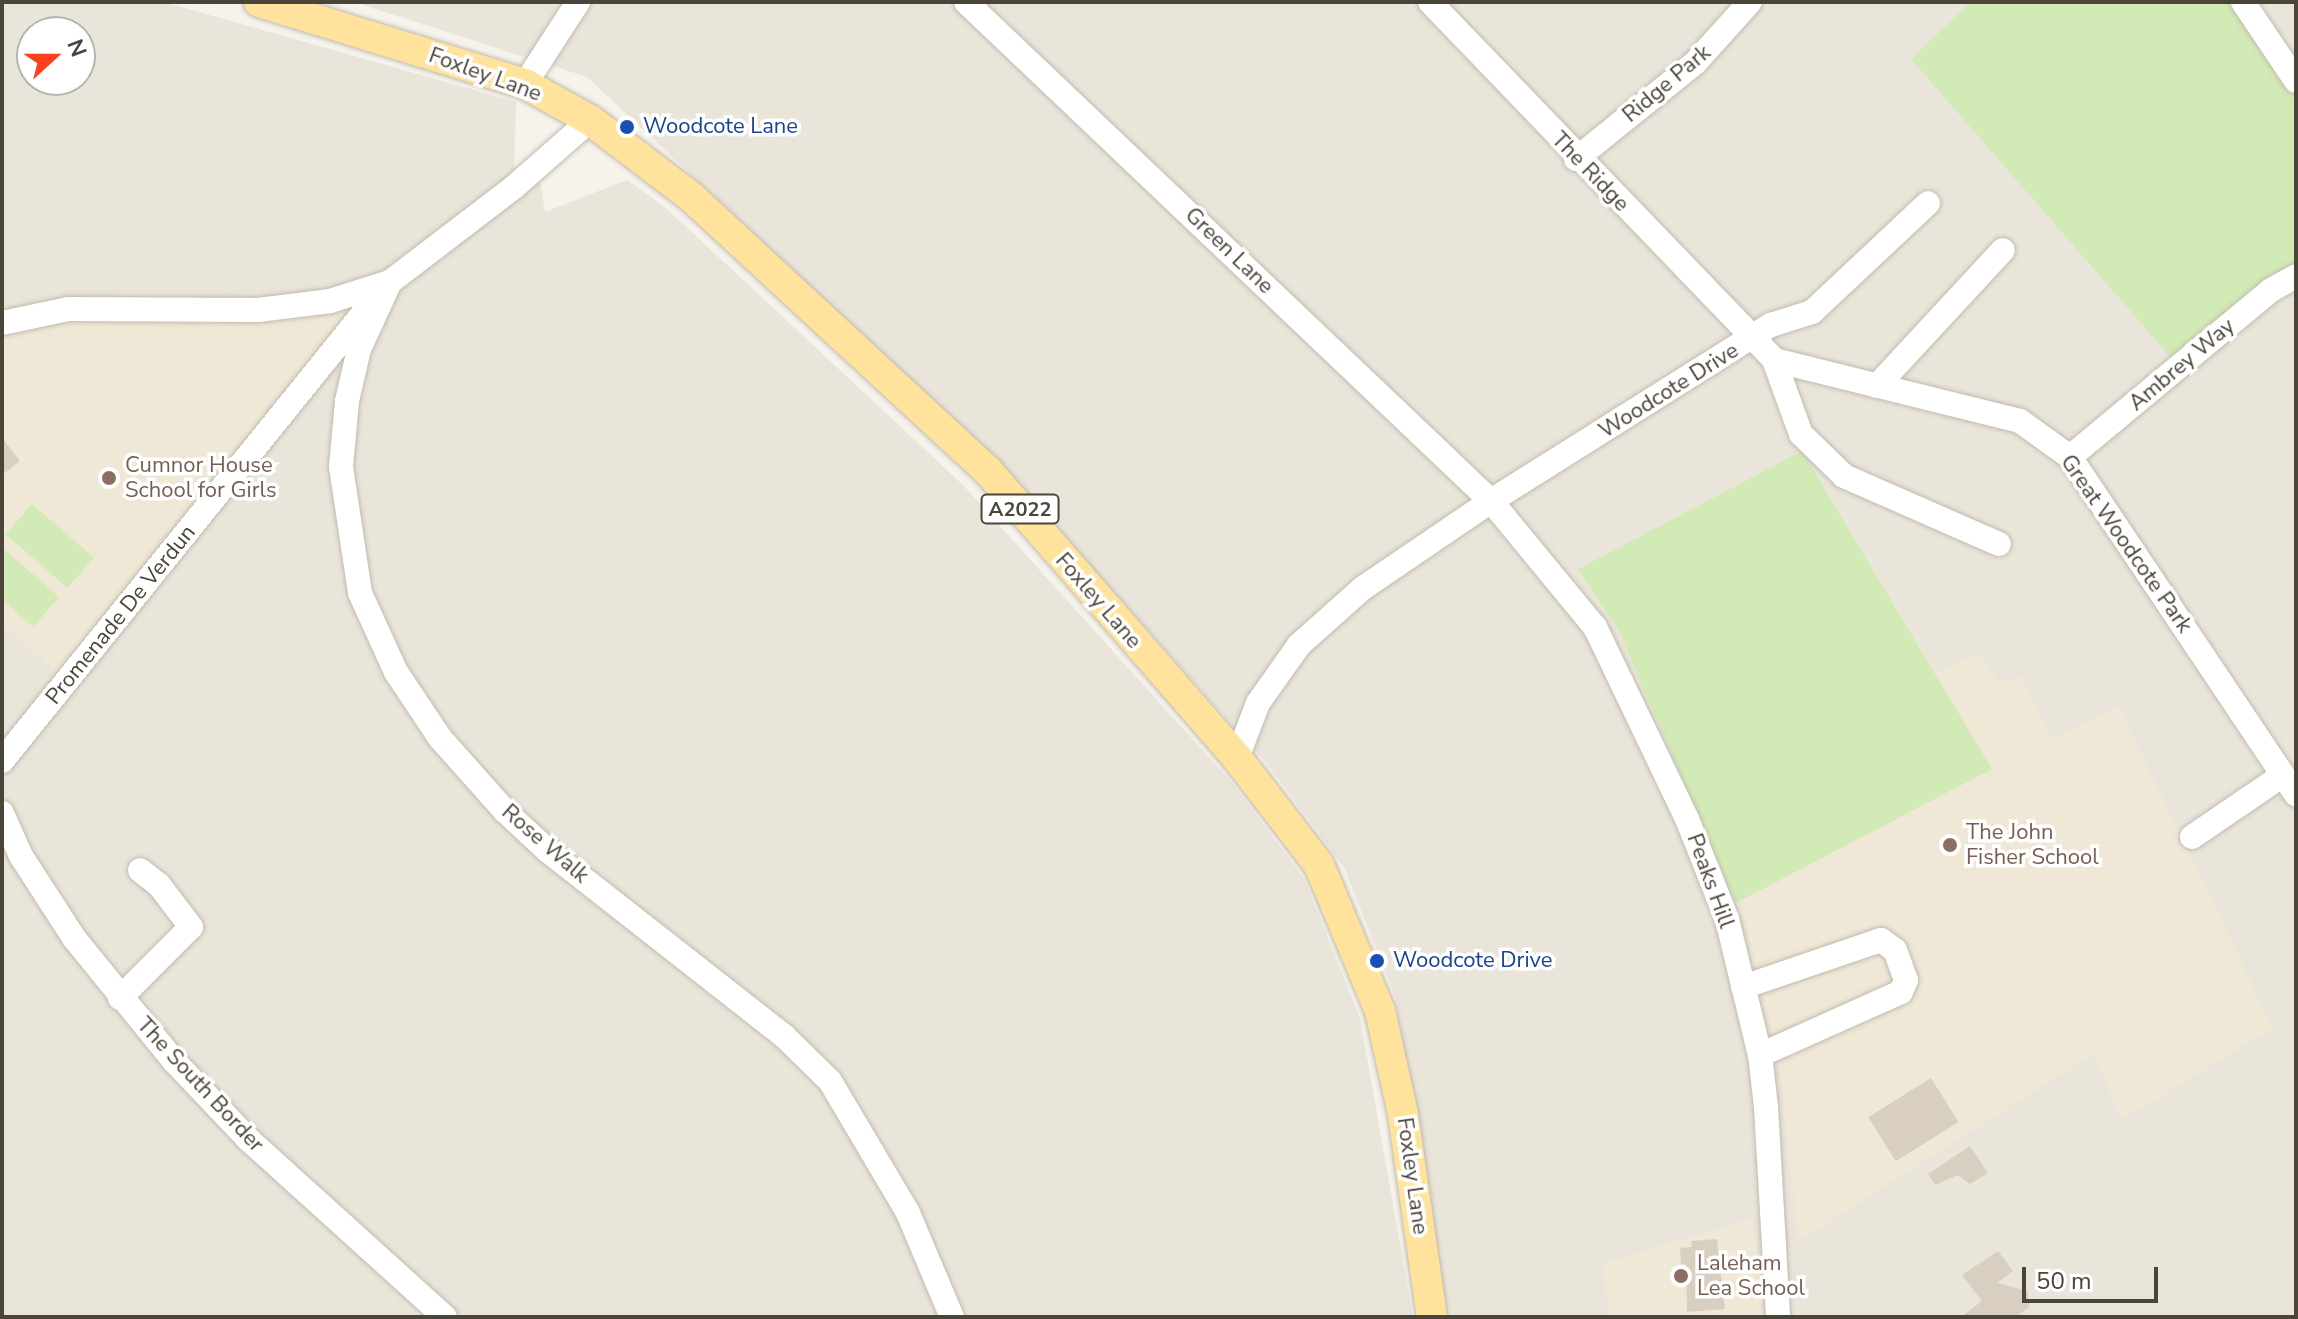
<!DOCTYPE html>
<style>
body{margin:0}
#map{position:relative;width:2298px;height:1319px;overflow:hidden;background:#f6f3ec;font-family:"Nunito Sans",sans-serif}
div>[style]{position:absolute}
.residential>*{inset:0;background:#eae5da}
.education>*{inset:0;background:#efe8d6}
.green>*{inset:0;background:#d2eab5;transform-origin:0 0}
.building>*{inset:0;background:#d8cfc1;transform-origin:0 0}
.roads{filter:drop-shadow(0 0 2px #c2bbae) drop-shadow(0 0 2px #c2bbae)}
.minor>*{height:24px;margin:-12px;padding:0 12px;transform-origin:12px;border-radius:12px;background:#fff}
.major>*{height:30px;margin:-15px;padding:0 15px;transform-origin:15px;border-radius:15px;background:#ffe39c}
.dots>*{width:22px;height:22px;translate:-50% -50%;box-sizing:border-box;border:4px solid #fff;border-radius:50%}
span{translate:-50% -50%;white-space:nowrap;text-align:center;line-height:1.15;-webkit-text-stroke:7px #fff;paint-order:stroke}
.shield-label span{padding:2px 6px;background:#fff;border:2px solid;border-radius:6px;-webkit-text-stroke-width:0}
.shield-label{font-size:20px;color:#4b4439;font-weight:700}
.street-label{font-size:22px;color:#4b4439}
.transit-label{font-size:22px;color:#164399}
.left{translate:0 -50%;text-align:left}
.education-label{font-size:22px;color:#785e54}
.frame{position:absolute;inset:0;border:4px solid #4b4439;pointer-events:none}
.north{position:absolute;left:16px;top:16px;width:80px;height:80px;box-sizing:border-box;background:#fff;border:2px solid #b7b4b0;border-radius:50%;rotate:69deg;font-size:22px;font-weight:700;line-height:32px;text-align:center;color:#4b4439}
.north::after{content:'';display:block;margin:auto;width:28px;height:36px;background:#fc3f1d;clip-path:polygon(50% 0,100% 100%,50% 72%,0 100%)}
.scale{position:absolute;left:2022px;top:1267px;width:136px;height:36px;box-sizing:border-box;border:4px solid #4b4439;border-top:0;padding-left:10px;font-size:24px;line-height:28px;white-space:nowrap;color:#4b4439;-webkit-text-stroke:6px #fff;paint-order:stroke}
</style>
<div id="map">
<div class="residential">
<div style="clip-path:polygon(evenodd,2px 2px,164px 2px,516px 102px,514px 174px,538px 168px,545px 212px,627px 180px,665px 207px,963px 485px,1233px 784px,1304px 879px,1360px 1018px,1413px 1317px,2px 1317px,2px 2px,32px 32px,80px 32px,80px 80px,32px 80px,32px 32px)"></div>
<div style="clip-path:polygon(354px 2px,2296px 2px,2296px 1317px,1448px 1317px,1395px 996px,1344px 867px,1265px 761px,997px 461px,587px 77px)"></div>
</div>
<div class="education">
<div style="clip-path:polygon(367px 292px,58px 674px,2px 625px,2px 320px)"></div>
<div style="clip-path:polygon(1802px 451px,1937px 674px,1980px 652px,1998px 684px,2020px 675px,2053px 739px,2119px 707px,2273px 1028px,2122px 1120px,2093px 1054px,1799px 1241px,1777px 1057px,1748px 935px,1706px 823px,1618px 629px,1578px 569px)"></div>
<div style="clip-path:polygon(1753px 1218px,1765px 1317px,1609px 1317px,1603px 1263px)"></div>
</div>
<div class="green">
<div style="clip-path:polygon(1971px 2px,2243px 2px,2296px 81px,2296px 276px,2180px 368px,1911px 59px)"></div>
<div style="clip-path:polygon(1802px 451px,1992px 769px,1736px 903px,1618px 629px,1578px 569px)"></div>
<div style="left:32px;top:504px;width:82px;height:40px;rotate:41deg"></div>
<div style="clip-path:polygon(2px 547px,59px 597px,33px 627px,2px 599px)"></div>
</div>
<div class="building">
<div style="clip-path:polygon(2px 438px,20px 461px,2px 475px)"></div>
<div style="left:1931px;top:1078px;width:52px;height:74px;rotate:58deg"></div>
<div style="clip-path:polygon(1970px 1146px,1988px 1173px,1970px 1184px,1958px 1175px,1935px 1185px,1928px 1174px)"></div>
<div style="clip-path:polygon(1717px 1239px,1725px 1309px,1687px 1312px,1686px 1264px,1681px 1264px,1680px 1248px,1692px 1247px,1691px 1241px)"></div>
<div style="clip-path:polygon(1998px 1251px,2013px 1271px,1997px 1283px,2028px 1291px,2029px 1307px,2016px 1317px,1961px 1317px,1982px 1301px,1962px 1275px)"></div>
</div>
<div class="roads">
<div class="minor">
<div style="left:966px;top:2px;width:724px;rotate:43.55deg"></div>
<div style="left:1491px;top:501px;width:163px;rotate:50.5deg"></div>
<div style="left:1595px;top:627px;width:213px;rotate:64.4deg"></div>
<div style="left:1687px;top:819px;width:108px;rotate:68.2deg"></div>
<div style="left:1727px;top:919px;width:140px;rotate:76.4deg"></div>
<div style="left:1760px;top:1055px;width:52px;rotate:83.4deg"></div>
<div style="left:1766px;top:1107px;width:210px;rotate:86.7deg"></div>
<div style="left:1430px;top:2px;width:496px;rotate:46.1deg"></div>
<div style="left:1774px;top:360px;width:253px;rotate:13.9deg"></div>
<div style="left:2020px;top:421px;width:62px;rotate:35.8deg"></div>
<div style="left:2070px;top:457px;width:406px;rotate:56.2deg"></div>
<div style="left:2243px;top:2px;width:95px;rotate:56.1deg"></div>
<div style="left:525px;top:84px;width:98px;rotate:-57.1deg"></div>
<div style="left:1576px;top:159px;width:153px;rotate:-38.9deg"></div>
<div style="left:1695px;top:63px;width:82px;rotate:-48deg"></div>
<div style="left:390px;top:282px;width:74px;rotate:114.8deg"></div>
<div style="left:359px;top:349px;width:53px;rotate:103deg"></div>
<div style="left:347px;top:401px;width:66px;rotate:95.2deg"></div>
<div style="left:341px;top:467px;width:127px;rotate:81.4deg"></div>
<div style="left:360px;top:593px;width:87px;rotate:65.5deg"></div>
<div style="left:396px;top:672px;width:79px;rotate:56.3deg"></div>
<div style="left:440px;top:738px;width:98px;rotate:48.3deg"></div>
<div style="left:505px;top:811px;width:59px;rotate:42.9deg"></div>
<div style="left:548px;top:851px;width:300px;rotate:38.1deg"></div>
<div style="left:784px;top:1036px;width:64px;rotate:44.4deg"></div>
<div style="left:830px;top:1081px;width:153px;rotate:59.4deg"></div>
<div style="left:908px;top:1213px;width:113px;rotate:67.1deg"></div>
<div style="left:2px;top:323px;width:68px;rotate:-11.8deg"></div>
<div style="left:69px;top:309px;width:189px;rotate:0.3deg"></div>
<div style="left:258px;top:310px;width:73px;rotate:-7.1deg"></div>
<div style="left:330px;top:301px;width:63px;rotate:-17.6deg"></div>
<div style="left:390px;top:282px;width:155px;rotate:-37.4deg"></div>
<div style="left:513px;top:188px;width:103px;rotate:-41.4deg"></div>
<div style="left:1774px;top:360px;width:79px;rotate:70deg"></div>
<div style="left:1801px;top:434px;width:60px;rotate:44.3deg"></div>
<div style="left:1844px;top:476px;width:169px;rotate:23.7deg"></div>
<div style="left:1877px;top:386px;width:185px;rotate:-47.2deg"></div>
<div style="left:2070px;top:457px;width:261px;rotate:-39.7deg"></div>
<div style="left:2271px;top:290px;width:29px;rotate:-29deg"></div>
<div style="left:1237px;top:758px;width:59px;rotate:-69.1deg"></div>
<div style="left:1258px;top:703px;width:71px;rotate:-54.7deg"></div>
<div style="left:1299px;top:645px;width:86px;rotate:-41.7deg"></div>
<div style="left:1363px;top:588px;width:155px;rotate:-34.2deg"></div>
<div style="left:1491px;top:501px;width:331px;rotate:-32.2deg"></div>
<div style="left:1771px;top:325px;width:43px;rotate:-17.6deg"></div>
<div style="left:1812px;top:312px;width:159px;rotate:-43.2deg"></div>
<div style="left:2px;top:761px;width:586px;rotate:-51.1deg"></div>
<div style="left:2px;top:813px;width:47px;rotate:66.2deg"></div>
<div style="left:21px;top:856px;width:98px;rotate:57.1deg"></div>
<div style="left:74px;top:938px;width:159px;rotate:50.9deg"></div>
<div style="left:174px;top:1061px;width:109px;rotate:46.5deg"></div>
<div style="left:249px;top:1140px;width:264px;rotate:42.1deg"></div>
<div style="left:2192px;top:837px;width:110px;rotate:-34.3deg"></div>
<div style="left:1743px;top:987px;width:146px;rotate:-18.8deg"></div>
<div style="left:1881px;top:940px;width:17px;rotate:36deg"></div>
<div style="left:1895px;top:950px;width:32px;rotate:70deg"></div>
<div style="left:1906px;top:980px;width:13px;rotate:113deg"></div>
<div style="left:1901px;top:992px;width:154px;rotate:155.9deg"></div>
<div style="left:120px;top:998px;width:100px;rotate:-45deg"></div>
<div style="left:191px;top:927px;width:53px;rotate:-127.3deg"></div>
<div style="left:159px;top:885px;width:24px;rotate:-142deg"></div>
</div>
<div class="major">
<div style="left:259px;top:2px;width:278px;rotate:17.1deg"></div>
<div style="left:525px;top:84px;width:74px;rotate:29deg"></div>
<div style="left:590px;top:120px;width:126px;rotate:37.2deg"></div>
<div style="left:690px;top:196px;width:404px;rotate:42.7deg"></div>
<div style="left:987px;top:470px;width:381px;rotate:49deg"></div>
<div style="left:1237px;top:758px;width:135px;rotate:52.5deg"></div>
<div style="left:1319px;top:865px;width:158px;rotate:67.3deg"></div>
<div style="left:1380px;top:1011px;width:106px;rotate:77.4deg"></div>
<div style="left:1403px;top:1114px;width:205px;rotate:81.9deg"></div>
</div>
</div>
<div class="dots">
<div style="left:627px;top:127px;background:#1a4fb4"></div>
<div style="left:109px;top:478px;background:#8d6e63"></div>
<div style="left:1950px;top:845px;background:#8d6e63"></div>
<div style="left:1377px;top:961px;background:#1a4fb4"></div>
<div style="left:1681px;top:1276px;background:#8d6e63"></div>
</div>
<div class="shield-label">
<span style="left:1020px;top:509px">A2022</span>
</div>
<div class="street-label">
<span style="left:485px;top:75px;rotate:20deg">Foxley Lane</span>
<span style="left:1667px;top:84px;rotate:-40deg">Ridge Park</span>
<span style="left:1590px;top:172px;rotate:46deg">The Ridge</span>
<span style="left:1229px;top:251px;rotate:44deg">Green Lane</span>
<span style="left:2182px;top:365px;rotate:-40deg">Ambrey Way</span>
<span style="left:1669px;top:391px;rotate:-32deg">Woodcote Drive</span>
<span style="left:2126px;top:544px;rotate:55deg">Great Woodcote Park</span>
<span style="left:1098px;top:601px;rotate:49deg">Foxley Lane</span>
<span style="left:121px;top:615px;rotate:-51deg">Promenade De Verdun</span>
<span style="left:545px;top:844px;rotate:41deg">Rose Walk</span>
<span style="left:1710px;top:881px;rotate:70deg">Peaks Hill</span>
<span style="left:200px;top:1085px;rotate:47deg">The South Border</span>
<span style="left:1412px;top:1176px;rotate:82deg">Foxley Lane</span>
</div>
<div class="transit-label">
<span class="left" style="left:643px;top:127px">Woodcote Lane</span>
<span class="left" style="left:1393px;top:961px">Woodcote Drive</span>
</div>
<div class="education-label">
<span class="left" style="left:125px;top:478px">Cumnor House<br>School for Girls</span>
<span class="left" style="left:1966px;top:845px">The John<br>Fisher School</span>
<span class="left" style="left:1697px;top:1276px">Laleham<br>Lea School</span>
</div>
<div class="frame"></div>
<div class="north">N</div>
<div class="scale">50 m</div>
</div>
